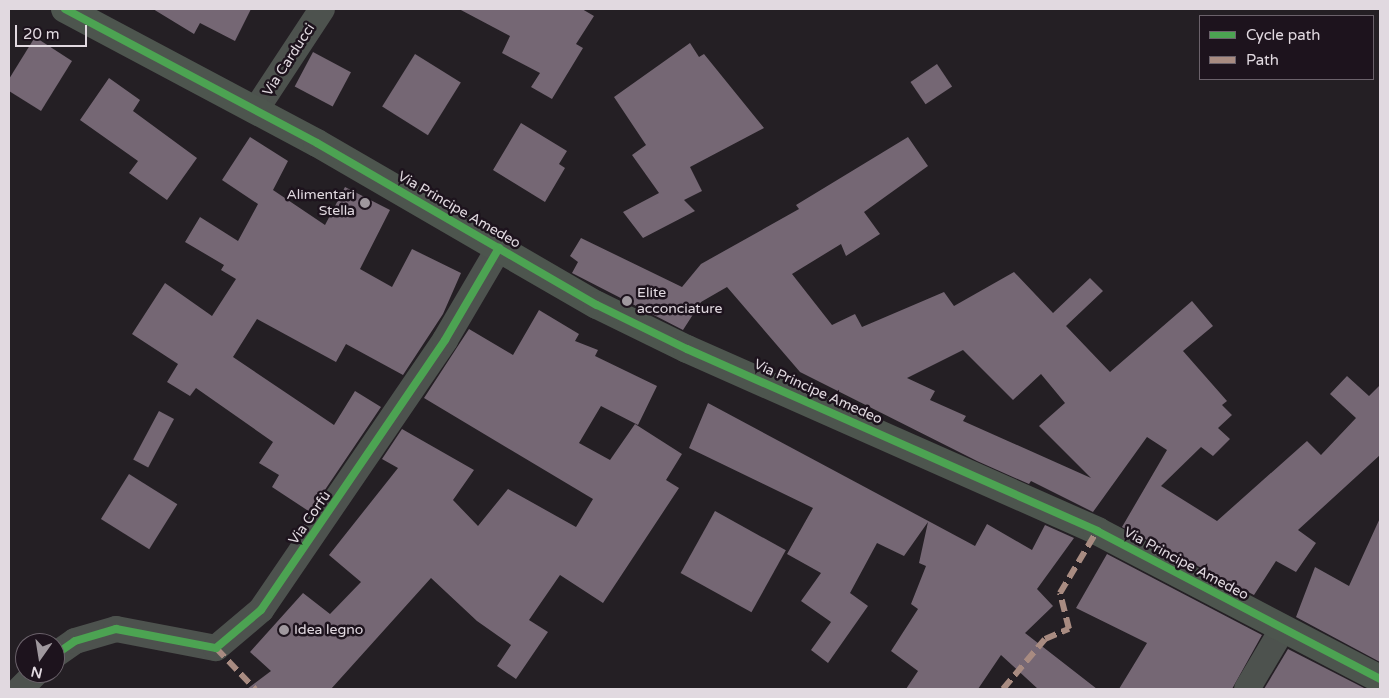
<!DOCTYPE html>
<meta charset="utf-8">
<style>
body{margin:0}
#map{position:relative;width:1389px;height:698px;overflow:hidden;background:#241f24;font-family:"Varela Round",sans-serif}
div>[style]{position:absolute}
.building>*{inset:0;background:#756774;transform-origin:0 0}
.street>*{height:26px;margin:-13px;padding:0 13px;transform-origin:13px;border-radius:13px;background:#4d524e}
.secondary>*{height:28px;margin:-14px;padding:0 14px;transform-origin:14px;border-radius:14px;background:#4d554e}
.quiet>*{height:6px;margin-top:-3px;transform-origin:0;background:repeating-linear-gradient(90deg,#a88b81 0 12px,transparent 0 18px)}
.cycleway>*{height:8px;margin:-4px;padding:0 4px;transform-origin:4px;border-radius:4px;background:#4ca352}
.dots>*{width:14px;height:14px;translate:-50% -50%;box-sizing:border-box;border:2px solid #1d131d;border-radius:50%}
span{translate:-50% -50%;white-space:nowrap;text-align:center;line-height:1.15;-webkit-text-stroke:5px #1d131d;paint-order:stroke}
.street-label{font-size:14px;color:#e1d9e0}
.poi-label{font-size:14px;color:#e1d9e0}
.right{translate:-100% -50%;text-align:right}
.left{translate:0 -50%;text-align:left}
.frame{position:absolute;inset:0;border:10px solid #e1d9e0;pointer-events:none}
.legend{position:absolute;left:1199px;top:15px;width:175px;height:65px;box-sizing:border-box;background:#1d131d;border:1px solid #6b626b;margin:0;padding:6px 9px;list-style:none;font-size:15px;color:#e1d9e0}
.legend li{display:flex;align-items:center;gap:10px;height:25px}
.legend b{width:25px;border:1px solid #6b626b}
.north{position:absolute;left:15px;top:633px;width:50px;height:50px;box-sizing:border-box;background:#1d131d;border:1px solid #6b626b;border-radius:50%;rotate:193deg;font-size:14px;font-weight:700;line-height:20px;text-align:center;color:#e1d9e0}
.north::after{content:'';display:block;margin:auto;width:18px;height:22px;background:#9f989e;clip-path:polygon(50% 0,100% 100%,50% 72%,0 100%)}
.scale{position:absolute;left:15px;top:25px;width:72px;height:22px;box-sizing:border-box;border:2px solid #e1d9e0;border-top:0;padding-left:6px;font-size:15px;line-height:18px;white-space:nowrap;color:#e1d9e0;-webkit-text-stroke:4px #1d131d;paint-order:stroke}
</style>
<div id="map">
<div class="building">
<div style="clip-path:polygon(153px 9px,251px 9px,235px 41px,200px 23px,194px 34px)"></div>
<div style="clip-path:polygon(459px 9px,582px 9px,594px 16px,576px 44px,583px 48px,552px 99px,531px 87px,540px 73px,502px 53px,510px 36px)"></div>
<div style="clip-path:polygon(35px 37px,72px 61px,41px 111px,9px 91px,9px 79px)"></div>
<div style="clip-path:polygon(690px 43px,699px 57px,704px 54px,764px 128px,690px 167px,702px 191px,684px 200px,695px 211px,643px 238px,623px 212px,659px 193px,632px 155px,646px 145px,614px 97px)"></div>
<div style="left:313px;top:52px;width:43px;height:39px;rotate:28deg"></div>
<div style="left:415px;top:54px;width:54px;height:62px;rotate:32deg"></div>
<div style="left:937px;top:64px;width:27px;height:32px;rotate:56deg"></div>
<div style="clip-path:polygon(109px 78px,140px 100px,133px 111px,197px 158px,167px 200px,129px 173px,138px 161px,80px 120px)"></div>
<div style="clip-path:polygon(521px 123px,567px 151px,559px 164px,565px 168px,545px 202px,493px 170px)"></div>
<div style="clip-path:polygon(250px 137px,288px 161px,273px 190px,325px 225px,345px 187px,390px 210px,360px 269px,392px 287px,412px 249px,461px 273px,443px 314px,403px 375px,346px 344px,336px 362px,257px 319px,233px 357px,334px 425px,355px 391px,381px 407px,310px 512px,272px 487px,279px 475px,259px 463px,273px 442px,196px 388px,190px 396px,167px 382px,178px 364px,132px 334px,165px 283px,212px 316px,236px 279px,221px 270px,224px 265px,185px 242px,200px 217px,238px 241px,258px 204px,222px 180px)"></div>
<div style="clip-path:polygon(evenodd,908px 137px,928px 166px,864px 212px,880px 234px,846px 256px,841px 244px,792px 274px,832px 325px,855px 314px,862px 327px,944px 292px,954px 306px,1014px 272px,1053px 313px,1090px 278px,1103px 291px,1066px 326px,1110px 372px,1192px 301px,1213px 326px,1183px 351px,1227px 401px,1222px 405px,1232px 415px,1218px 428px,1230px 439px,1213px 456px,1201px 447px,1161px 486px,1217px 521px,1307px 441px,1321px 455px,1356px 418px,1330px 394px,1347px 376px,1369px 396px,1380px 385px,1380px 455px,1298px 530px,1316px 543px,1296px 572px,1276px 561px,1254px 595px,1122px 527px,1167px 450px,1147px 437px,1093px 512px,1031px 481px,1029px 484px,977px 461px,800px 372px,727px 287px,701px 302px,683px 330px,572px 273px,578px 262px,570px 256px,581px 238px,682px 287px,701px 264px,799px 209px,796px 205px,908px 137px,963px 350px,1013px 400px,1041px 374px,1065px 403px,1039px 426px,1091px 478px,963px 421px,966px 416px,930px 400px,935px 391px,907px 378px,963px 350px)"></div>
<div style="clip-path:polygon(539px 310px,579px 334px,575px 341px,598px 350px,595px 356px,657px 386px,638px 425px,601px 406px,579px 443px,610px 460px,635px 424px,682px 454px,666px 480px,679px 488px,603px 603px,560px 575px,529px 620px,548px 632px,516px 679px,497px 666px,511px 645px,477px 621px,431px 578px,331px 689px,247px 689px,271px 671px,250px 652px,303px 593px,330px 614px,361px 582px,329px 555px,398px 468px,382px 459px,402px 429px,474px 470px,453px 500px,478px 526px,508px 489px,576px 527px,593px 499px,424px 398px,469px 329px,513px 355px)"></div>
<div style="clip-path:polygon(708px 403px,975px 546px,987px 524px,1032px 550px,1045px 525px,1074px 538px,1037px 589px,1053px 606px,1025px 633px,1097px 689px,1038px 689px,1001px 655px,978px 689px,906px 689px,918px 671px,891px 651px,918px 609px,911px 604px,926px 566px,919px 563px,928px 522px,904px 556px,877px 543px,850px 593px,868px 606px,828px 663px,811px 650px,831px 622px,801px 601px,821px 573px,787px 554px,813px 508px,689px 448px)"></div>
<div style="left:159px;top:411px;width:17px;height:55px;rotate:28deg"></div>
<div style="left:129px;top:474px;width:57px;height:53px;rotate:32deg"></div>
<div style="left:715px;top:511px;width:81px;height:71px;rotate:29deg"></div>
<div style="clip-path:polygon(1380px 518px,1380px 662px,1296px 617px,1315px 567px,1349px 586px)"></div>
<div style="clip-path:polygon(1107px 554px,1262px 635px,1232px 689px,1119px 689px,1147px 643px,1076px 608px)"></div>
<div style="clip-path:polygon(1288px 649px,1366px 689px,1264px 689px)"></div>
</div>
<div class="street">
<div style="left:255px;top:111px;width:122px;rotate:-56.7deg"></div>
<div style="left:55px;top:655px;width:24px;rotate:-35deg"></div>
<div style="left:75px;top:641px;width:43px;rotate:-16.3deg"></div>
<div style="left:116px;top:629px;width:102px;rotate:10.8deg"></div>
<div style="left:216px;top:648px;width:59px;rotate:-40.2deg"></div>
<div style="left:261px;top:610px;width:327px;rotate:-55.7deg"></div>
<div style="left:445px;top:340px;width:107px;rotate:-59.6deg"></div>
<div style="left:20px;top:689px;width:23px;rotate:-45deg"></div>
<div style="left:1247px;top:689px;width:69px;rotate:-59.3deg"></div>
</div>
<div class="secondary">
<div style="left:65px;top:9px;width:285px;rotate:28deg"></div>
<div style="left:317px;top:143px;width:323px;rotate:30.1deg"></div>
<div style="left:597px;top:305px;width:100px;rotate:26.1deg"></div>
<div style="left:687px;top:349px;width:449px;rotate:23.9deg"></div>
<div style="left:1097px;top:531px;width:319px;rotate:27.6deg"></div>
</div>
<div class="quiet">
<div style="left:216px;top:648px;width:57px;rotate:46.4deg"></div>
<div style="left:1003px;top:689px;width:65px;rotate:-50deg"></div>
<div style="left:1045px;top:639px;width:26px;rotate:-23deg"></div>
<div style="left:1069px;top:629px;width:37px;rotate:-104deg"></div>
<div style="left:1060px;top:593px;width:72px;rotate:-59.2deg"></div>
</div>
<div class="cycleway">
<div style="left:65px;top:9px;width:285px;rotate:28deg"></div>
<div style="left:317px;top:143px;width:323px;rotate:30.1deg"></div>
<div style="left:597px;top:305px;width:100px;rotate:26.1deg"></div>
<div style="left:687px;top:349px;width:449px;rotate:23.9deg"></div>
<div style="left:1097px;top:531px;width:319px;rotate:27.6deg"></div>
<div style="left:55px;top:655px;width:24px;rotate:-35deg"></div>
<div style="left:75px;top:641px;width:43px;rotate:-16.3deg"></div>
<div style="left:116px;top:629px;width:102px;rotate:10.8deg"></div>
<div style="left:216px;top:648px;width:59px;rotate:-40.2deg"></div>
<div style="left:261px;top:610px;width:327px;rotate:-55.7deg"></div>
<div style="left:445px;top:340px;width:107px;rotate:-59.6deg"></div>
</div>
<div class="dots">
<div style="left:365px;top:203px;background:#9f989e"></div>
<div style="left:627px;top:301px;background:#9f989e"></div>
<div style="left:284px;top:630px;background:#9f989e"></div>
</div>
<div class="street-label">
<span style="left:289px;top:60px;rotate:-57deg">Via Carducci</span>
<span style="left:459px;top:210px;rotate:30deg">Via Principe Amedeo</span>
<span style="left:818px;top:392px;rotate:24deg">Via Principe Amedeo</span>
<span style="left:310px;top:518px;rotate:-55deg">Via Corfù</span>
<span style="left:1186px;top:564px;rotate:28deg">Via Principe Amedeo</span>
</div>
<div class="poi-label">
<span class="right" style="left:355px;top:203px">Alimentari<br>Stella</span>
<span class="left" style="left:637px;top:301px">Elite<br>acconciature</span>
<span class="left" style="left:294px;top:630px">Idea legno</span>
</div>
<div class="frame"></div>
<ul class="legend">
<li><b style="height:6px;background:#4ca352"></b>Cycle path</li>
<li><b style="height:6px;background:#a88b81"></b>Path</li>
</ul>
<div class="north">N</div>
<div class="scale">20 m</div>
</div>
